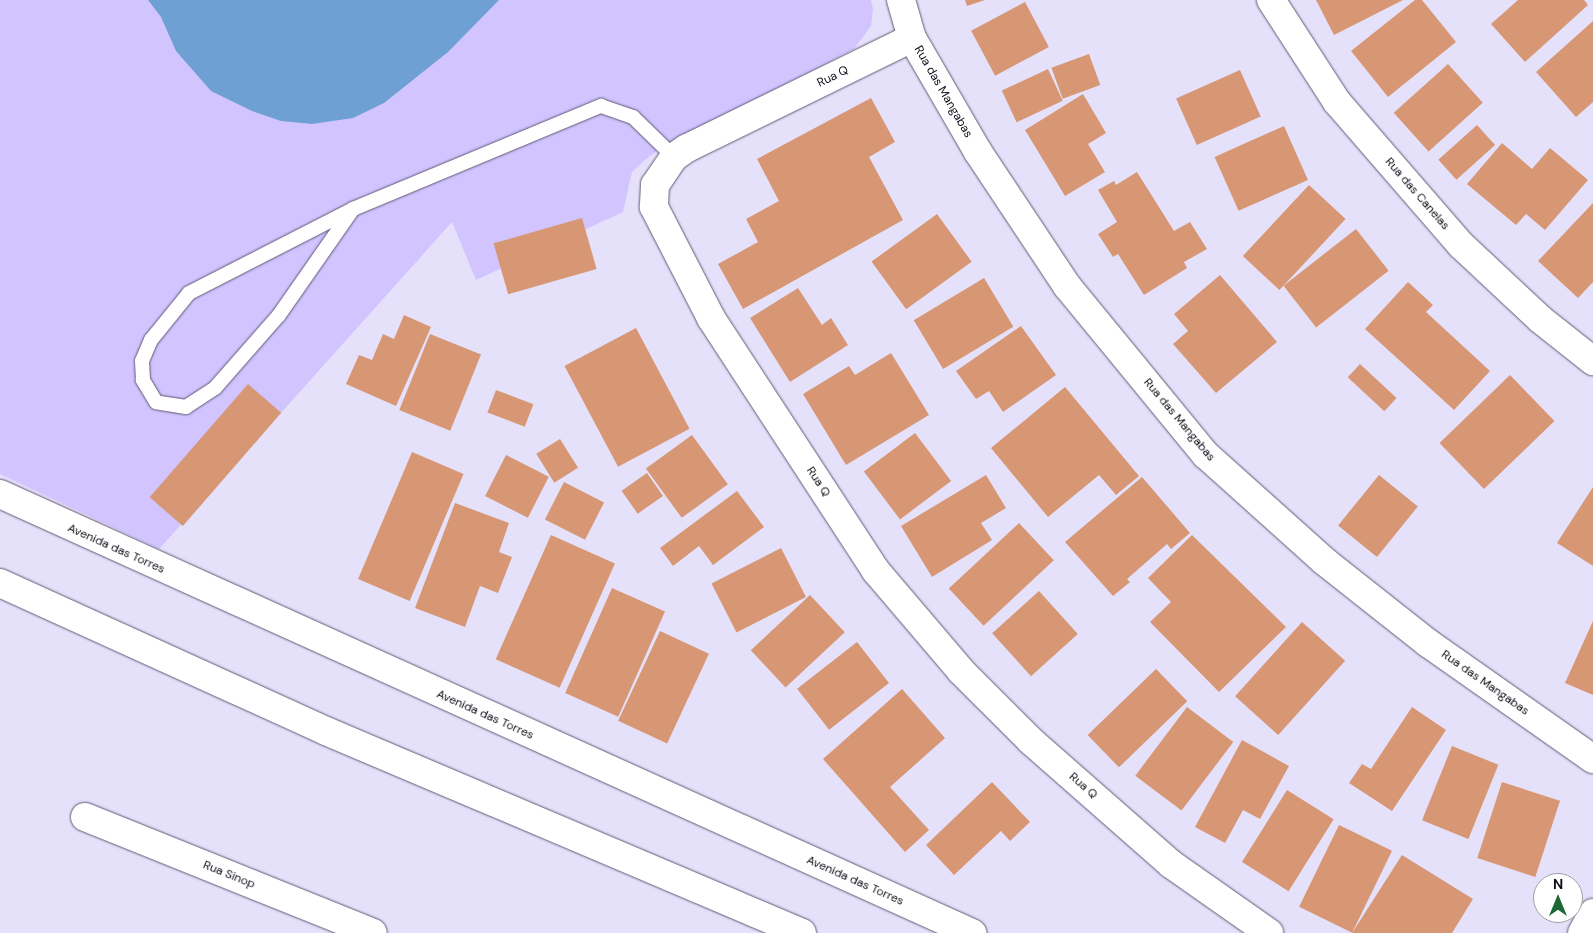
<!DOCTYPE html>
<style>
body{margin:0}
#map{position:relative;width:1593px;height:933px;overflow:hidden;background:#e6e1fb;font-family:"DM Sans",sans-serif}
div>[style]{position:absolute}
.green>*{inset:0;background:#d1c4ff}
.water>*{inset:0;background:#6fa0d3}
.building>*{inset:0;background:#d79774;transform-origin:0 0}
.roads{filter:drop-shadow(0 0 1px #605a75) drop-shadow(0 0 1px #605a75)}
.lane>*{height:14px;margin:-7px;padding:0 7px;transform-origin:7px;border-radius:7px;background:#fff}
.street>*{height:28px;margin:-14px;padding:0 14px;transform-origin:14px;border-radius:14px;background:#fff}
.primary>*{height:28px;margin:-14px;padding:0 14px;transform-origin:14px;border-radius:14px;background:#fff}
span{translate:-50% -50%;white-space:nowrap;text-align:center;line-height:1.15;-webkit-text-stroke:4px #fff;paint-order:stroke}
.street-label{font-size:12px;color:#0f0d17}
.north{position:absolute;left:1533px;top:873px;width:50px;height:50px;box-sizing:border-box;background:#fff;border:1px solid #9f9ea2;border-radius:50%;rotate:0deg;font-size:14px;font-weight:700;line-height:20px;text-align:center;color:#0f0d17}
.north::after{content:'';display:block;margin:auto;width:18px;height:22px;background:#1c6837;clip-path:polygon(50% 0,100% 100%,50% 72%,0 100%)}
</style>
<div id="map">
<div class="green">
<div style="clip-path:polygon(0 0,871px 0,873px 9px,871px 26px,854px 49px,658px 150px,645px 160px,632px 172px,623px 212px,476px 280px,452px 222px,159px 549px,0 474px)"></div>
</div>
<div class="water">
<div style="clip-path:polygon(148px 0,499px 0,448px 52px,384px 103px,353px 118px,312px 124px,281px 121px,252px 111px,211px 91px,176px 51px,161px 17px)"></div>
</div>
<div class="building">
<div style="clip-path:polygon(965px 0,985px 0,967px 6px)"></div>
<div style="clip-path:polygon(1316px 0,1403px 0,1334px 35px)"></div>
<div style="clip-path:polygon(1415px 0,1422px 0,1456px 42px,1388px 97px,1351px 51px)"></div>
<div style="clip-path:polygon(1518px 0,1584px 0,1588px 5px,1525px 62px,1491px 24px)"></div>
<div style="left:1025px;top:2px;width:51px;height:61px;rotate:62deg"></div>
<div style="clip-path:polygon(1593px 21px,1593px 102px,1576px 117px,1536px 72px)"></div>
<div style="left:1089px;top:54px;width:33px;height:40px;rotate:70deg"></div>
<div style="left:1448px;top:64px;width:52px;height:73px;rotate:48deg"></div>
<div style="left:1048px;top:69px;width:35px;height:51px;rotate:65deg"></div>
<div style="left:1240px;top:70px;width:51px;height:70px;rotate:66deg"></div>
<div style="clip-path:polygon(1083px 94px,1106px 133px,1088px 144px,1105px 172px,1065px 196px,1025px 130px)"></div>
<div style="clip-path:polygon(871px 98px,895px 142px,869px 157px,903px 220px,743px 309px,718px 264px,758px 242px,746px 219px,779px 201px,757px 159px)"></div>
<div style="left:1477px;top:125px;width:27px;height:52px;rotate:48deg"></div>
<div style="left:1284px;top:126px;width:59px;height:76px;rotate:66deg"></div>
<div style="clip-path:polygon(1502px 143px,1532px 169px,1550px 148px,1588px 180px,1545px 230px,1526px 214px,1516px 225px,1467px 184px)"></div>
<div style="clip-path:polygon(1137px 172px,1174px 231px,1190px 222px,1207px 249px,1184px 262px,1187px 268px,1144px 295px,1118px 254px,1113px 257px,1098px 234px,1117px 222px,1098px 190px,1114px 181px,1116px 185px)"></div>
<div style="left:1309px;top:185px;width:50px;height:97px;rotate:43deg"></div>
<div style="clip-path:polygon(1593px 203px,1593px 282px,1578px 298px,1538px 261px)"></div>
<div style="left:937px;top:214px;width:59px;height:81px;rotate:54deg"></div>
<div style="left:582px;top:218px;width:53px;height:92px;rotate:74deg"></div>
<div style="left:1356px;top:229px;width:53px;height:92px;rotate:52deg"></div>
<div style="clip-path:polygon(1220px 275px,1277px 342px,1216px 393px,1173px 344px,1188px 331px,1174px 314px)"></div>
<div style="left:984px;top:278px;width:57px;height:82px;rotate:59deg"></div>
<div style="clip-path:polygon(1408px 282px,1433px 305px,1426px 312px,1490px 371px,1454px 410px,1365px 329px)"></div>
<div style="clip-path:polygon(798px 288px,822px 325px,831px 318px,848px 345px,790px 382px,750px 318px)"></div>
<div style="clip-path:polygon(404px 315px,431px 327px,396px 406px,346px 384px,359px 355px,372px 360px,383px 334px,394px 339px)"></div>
<div style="clip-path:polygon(1021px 326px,1056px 375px,1003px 412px,989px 391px,976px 399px,956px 371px)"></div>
<div style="left:636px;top:328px;width:114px;height:81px;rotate:62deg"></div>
<div style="left:430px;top:334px;width:55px;height:82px;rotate:22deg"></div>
<div style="clip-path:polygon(891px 353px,929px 415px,846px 465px,803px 394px,849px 366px,855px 375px)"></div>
<div style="left:1360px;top:364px;width:50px;height:18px;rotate:43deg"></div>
<div style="left:1510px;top:375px;width:64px;height:98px;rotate:46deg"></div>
<div style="left:248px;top:384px;width:44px;height:150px;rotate:41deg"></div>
<div style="clip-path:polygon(1065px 387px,1139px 476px,1116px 495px,1099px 475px,1048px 517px,991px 448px)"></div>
<div style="left:496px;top:390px;width:40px;height:24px;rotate:21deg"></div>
<div style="left:915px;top:433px;width:60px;height:64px;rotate:53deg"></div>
<div style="left:692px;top:435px;width:61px;height:57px;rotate:54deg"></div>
<div style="left:560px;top:439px;width:34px;height:28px;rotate:58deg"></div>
<div style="left:412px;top:452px;width:56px;height:138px;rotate:23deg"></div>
<div style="left:506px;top:455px;width:48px;height:46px;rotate:27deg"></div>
<div style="left:647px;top:473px;width:28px;height:31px;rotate:55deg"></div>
<div style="clip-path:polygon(986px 475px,1006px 508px,981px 523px,992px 540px,932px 577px,901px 526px)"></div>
<div style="left:1379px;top:475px;width:50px;height:65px;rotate:39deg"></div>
<div style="clip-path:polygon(1142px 477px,1190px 533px,1171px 549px,1167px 544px,1127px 579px,1130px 582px,1113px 596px,1065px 542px)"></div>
<div style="left:564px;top:482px;width:45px;height:42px;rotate:27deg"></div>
<div style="clip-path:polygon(1593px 487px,1593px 566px,1557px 543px)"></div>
<div style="clip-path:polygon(737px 491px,764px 527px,713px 565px,699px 546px,673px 566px,660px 548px)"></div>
<div style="clip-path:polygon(455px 503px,509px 523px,499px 552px,512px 557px,498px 593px,480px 586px,465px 627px,415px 608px)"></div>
<div style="left:1019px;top:523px;width:51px;height:96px;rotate:47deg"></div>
<div style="left:551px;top:535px;width:70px;height:136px;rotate:24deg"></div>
<div style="clip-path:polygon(1192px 535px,1286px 627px,1219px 692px,1150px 622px,1171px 602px,1148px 578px)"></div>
<div style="left:781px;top:548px;width:55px;height:78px;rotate:63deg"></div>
<div style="left:612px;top:588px;width:58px;height:115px;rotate:24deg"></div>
<div style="left:1039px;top:591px;width:58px;height:63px;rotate:48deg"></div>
<div style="left:810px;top:595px;width:51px;height:81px;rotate:47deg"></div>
<div style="clip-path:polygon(1593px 621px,1593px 695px,1565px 683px)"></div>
<div style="left:1302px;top:622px;width:58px;height:100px;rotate:42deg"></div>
<div style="left:660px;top:631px;width:54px;height:99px;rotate:25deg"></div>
<div style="left:857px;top:642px;width:52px;height:76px;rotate:52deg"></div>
<div style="left:1156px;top:669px;width:45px;height:95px;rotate:46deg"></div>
<div style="clip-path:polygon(902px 689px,945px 738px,890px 787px,929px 830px,905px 852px,823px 759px)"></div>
<div style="left:1187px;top:707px;width:58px;height:86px;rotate:37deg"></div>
<div style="clip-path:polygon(1412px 707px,1446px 730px,1392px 811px,1349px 783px,1362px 764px,1371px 769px)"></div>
<div style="clip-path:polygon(1242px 740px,1289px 766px,1260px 819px,1243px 810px,1225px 843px,1195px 827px)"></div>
<div style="left:1452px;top:746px;width:50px;height:80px;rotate:22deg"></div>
<div style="clip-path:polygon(992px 782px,1030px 822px,1010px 841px,1001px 831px,954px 875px,926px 845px)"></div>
<div style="left:1502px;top:782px;width:61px;height:80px;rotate:18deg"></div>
<div style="left:1287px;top:790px;width:55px;height:85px;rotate:32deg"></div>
<div style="left:1339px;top:825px;width:59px;height:91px;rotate:26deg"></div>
<div style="clip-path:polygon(1402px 855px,1473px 899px,1452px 933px,1352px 933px)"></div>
</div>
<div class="roads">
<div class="lane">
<div style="left:353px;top:209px;width:129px;rotate:124.9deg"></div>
<div style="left:279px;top:315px;width:97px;rotate:131.2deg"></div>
<div style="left:215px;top:388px;width:35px;rotate:147deg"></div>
<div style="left:186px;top:407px;width:30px;rotate:-171deg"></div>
<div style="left:156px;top:402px;width:26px;rotate:-121deg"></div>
<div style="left:143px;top:380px;width:19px;rotate:-93deg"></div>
<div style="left:142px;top:361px;width:23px;rotate:-67deg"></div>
<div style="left:151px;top:340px;width:60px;rotate:-51deg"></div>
<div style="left:189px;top:293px;width:184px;rotate:-27.1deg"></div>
<div style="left:353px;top:209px;width:269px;rotate:-22.6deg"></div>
<div style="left:601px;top:106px;width:34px;rotate:19deg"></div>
<div style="left:633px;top:117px;width:57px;rotate:44.3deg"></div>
</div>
<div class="street">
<div style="left:901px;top:0;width:40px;rotate:74deg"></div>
<div style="left:912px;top:38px;width:132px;rotate:59.9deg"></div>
<div style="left:978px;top:152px;width:161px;rotate:56.4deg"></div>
<div style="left:1067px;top:286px;width:219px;rotate:50.6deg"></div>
<div style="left:1206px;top:455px;width:159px;rotate:41.9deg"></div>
<div style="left:1324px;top:561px;width:132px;rotate:38.3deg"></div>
<div style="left:1428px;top:643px;width:202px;rotate:35.1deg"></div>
<div style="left:1271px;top:0;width:121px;rotate:57.1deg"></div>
<div style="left:1337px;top:102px;width:189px;rotate:49.1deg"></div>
<div style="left:1461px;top:245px;width:108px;rotate:43.1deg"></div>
<div style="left:1540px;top:319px;width:68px;rotate:38.4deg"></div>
<div style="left:912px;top:38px;width:250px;rotate:153.9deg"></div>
<div style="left:687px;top:148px;width:16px;rotate:145deg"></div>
<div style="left:674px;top:157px;width:34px;rotate:124deg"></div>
<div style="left:655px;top:185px;width:22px;rotate:93deg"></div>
<div style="left:654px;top:207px;width:125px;rotate:62.8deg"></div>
<div style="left:711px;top:318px;width:302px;rotate:56.9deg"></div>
<div style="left:876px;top:571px;width:131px;rotate:49.6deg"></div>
<div style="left:961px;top:671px;width:99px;rotate:45deg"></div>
<div style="left:1031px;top:741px;width:186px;rotate:41.3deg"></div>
<div style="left:1171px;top:864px;width:120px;rotate:35.1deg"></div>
<div style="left:85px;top:817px;width:310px;rotate:21.9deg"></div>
<div style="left:1582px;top:933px;width:23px;rotate:-61deg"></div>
</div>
<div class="primary">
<div style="left:0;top:494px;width:1067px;rotate:24.31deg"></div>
<div style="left:0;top:583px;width:358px;rotate:24.4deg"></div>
<div style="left:326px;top:731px;width:517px;rotate:22.99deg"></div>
</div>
</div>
<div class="street-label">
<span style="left:833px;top:77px;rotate:-26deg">Rua Q</span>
<span style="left:943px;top:92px;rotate:60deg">Rua das Mangabas</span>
<span style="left:1417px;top:194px;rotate:49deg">Rua das Canelas</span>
<span style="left:1179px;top:420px;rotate:50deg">Rua das Mangabas</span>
<span style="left:818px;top:482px;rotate:57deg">Rua Q</span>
<span style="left:116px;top:549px;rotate:24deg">Avenida das Torres</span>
<span style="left:1485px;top:683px;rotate:35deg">Rua das Mangabas</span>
<span style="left:485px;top:715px;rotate:24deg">Avenida das Torres</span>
<span style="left:1083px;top:786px;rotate:41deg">Rua Q</span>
<span style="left:229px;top:875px;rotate:22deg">Rua Sinop</span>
<span style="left:855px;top:881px;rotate:24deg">Avenida das Torres</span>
</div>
<div class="north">N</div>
</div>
